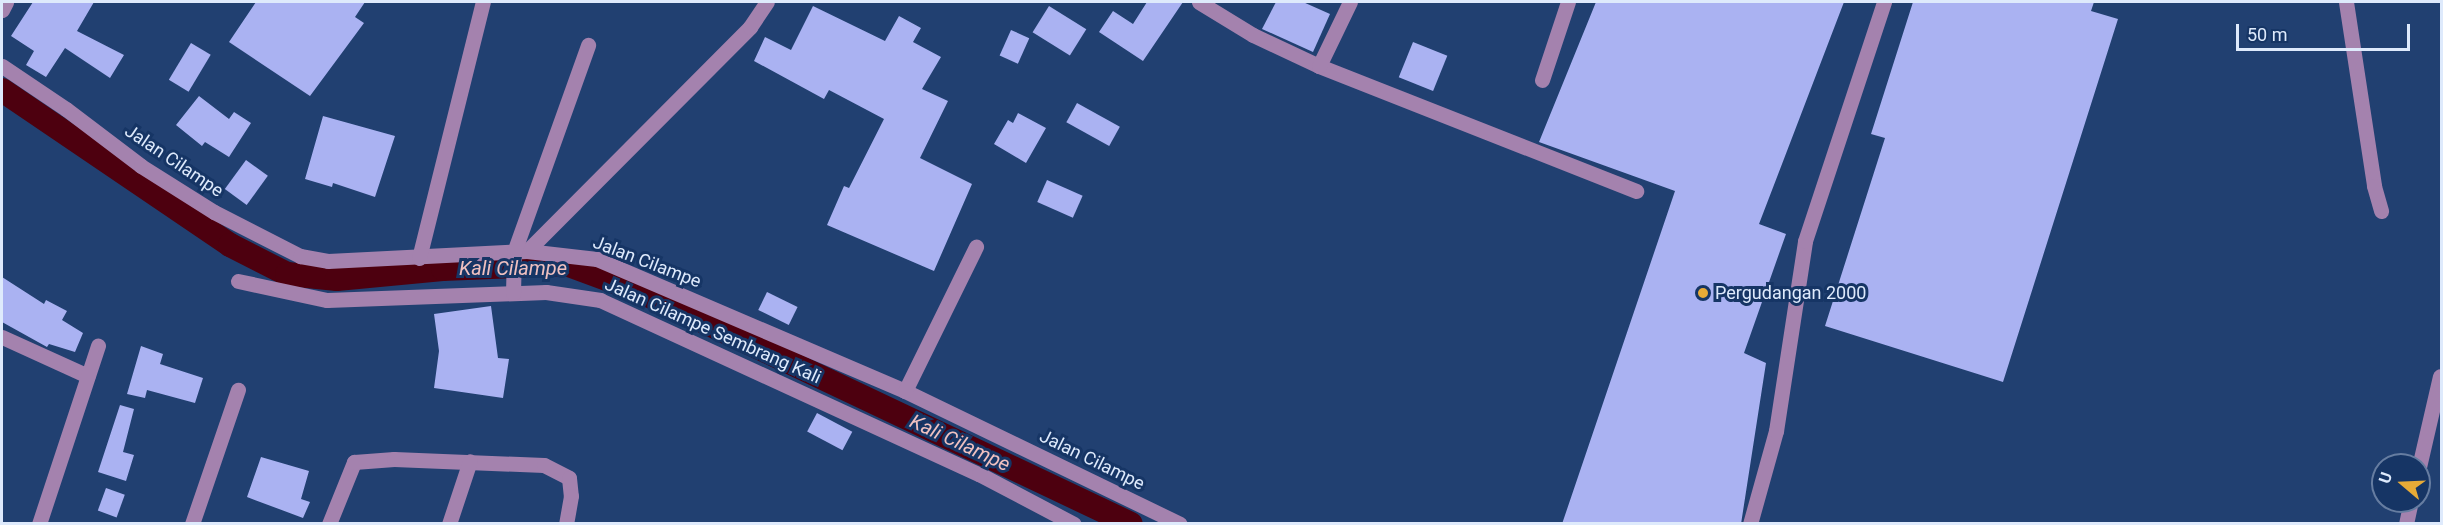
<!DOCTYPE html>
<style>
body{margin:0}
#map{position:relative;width:2443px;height:525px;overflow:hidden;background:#214071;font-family:Roboto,sans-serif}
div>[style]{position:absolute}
.canal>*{height:24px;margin:-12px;padding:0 12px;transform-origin:12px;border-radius:12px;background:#4d000f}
.building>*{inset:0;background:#aab2f2;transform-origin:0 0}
.minor>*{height:15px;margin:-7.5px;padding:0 7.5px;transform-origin:7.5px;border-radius:7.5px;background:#a482ae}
.dots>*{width:16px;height:16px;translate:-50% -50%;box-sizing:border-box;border:3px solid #163565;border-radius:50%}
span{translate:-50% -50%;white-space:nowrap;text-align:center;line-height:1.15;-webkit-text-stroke:6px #163565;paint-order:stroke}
.street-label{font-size:18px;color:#deeafc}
.poi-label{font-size:18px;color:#deeafc}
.left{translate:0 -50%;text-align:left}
.water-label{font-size:20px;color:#f0c1c0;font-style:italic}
.frame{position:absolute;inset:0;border:3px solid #deeafc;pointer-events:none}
.north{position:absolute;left:2371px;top:453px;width:60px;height:60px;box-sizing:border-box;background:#163565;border:2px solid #667da1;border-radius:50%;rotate:289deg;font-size:16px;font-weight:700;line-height:24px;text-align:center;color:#deeafc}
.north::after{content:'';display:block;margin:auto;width:21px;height:27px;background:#e8ab37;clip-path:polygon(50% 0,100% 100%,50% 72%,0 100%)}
.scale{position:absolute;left:2236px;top:24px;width:174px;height:27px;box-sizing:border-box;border:3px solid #deeafc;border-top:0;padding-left:8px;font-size:18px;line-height:21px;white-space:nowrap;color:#deeafc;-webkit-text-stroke:4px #163565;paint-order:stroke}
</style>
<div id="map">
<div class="canal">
<div style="left:2px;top:90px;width:276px;rotate:34.2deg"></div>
<div style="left:230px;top:245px;width:64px;rotate:27deg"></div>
<div style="left:287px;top:274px;width:50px;rotate:5.7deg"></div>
<div style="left:337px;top:279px;width:106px;rotate:-5.4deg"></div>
<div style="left:443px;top:269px;width:123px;rotate:-2.3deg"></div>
<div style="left:566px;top:264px;width:78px;rotate:20.3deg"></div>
<div style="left:639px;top:291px;width:544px;rotate:25.34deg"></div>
</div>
<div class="building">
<div style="clip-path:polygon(33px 2px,94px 2px,77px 31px,124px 55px,110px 78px,65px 48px,46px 77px,26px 65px,34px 51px,11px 36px)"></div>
<div style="clip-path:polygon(256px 2px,365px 2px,355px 17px,364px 23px,310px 96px,229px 42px)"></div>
<div style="clip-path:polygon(1147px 2px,1183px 2px,1143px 61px,1099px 32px,1113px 11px,1133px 24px)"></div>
<div style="clip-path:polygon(1276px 2px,1303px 2px,1330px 14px,1313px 52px,1262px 29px)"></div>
<div style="clip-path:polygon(1596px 2px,1844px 2px,1759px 224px,1786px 234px,1744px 353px,1766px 363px,1741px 524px,1562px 524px,1675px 191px,1539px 142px)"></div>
<div style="clip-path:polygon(1913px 2px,2094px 2px,2091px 11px,2118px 19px,2003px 382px,1825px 326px,1885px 138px,1871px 134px)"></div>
<div style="clip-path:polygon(813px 6px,885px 41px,899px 16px,921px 28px,913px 42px,941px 57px,922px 89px,948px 101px,920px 158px,972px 184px,934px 271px,827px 225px,844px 186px,849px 188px,884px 119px,829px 90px,824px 99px,754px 61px,765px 37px,791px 50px)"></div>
<div style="left:1049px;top:6px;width:44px;height:31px;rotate:32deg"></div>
<div style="left:1011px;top:30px;width:20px;height:28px;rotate:24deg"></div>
<div style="left:1413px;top:42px;width:37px;height:38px;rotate:22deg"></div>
<div style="left:191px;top:43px;width:23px;height:43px;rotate:31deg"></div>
<div style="clip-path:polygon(199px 96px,229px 119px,234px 112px,251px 123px,229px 157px,205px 142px,202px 146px,176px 125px)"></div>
<div style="left:1077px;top:103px;width:49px;height:22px;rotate:29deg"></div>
<div style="clip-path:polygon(1018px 113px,1046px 128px,1026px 163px,994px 144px,1008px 120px,1013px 123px)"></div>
<div style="clip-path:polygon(323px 116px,395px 136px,375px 197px,333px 183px,332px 187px,305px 179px)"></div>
<div style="left:246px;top:160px;width:27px;height:36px;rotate:36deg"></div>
<div style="left:1047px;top:180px;width:39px;height:24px;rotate:24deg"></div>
<div style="clip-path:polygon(2px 277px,44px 304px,46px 300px,67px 311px,62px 320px,83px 333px,75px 352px,49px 344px,47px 347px,2px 322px)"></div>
<div style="left:767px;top:292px;width:34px;height:20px;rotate:26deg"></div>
<div style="clip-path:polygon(491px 306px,498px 358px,509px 359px,503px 398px,434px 388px,439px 351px,434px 314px)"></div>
<div style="clip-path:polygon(141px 346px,163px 354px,160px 364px,203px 378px,195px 403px,147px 390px,145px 398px,127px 394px)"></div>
<div style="clip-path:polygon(120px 405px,134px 409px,123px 452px,134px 455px,126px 481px,98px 472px)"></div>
<div style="left:817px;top:413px;width:40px;height:21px;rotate:28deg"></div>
<div style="clip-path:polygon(261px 457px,309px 471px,301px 499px,310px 502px,303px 518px,247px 497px)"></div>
<div style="left:106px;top:488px;width:20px;height:24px;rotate:20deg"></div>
</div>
<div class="minor">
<div style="left:1199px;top:2px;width:63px;rotate:31.4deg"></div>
<div style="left:1253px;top:35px;width:73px;rotate:25.2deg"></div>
<div style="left:1319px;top:66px;width:341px;rotate:21.5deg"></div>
<div style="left:2346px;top:2px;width:186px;rotate:81.3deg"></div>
<div style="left:2374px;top:186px;width:26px;rotate:74deg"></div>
<div style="left:2px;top:10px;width:9px;rotate:-63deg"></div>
<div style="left:2px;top:66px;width:77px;rotate:33.9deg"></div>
<div style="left:66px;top:109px;width:94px;rotate:37.2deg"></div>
<div style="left:141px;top:166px;width:86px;rotate:32.2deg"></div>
<div style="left:214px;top:212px;width:97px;rotate:27.1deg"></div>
<div style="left:300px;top:256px;width:28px;rotate:10deg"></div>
<div style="left:328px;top:261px;width:199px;rotate:-2.9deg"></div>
<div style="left:527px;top:251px;width:70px;rotate:6.5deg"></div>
<div style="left:597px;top:259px;width:335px;rotate:23.2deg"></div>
<div style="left:905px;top:391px;width:305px;rotate:25.8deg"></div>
<div style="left:1319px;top:66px;width:71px;rotate:-64.2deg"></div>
<div style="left:1542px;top:80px;width:82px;rotate:-71.6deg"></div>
<div style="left:527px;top:251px;width:316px;rotate:-45.1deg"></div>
<div style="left:750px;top:27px;width:30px;rotate:-56deg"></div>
<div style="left:419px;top:258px;width:264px;rotate:-76deg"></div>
<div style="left:238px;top:281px;width:91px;rotate:12.1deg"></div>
<div style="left:327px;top:300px;width:219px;rotate:-2.1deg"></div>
<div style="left:546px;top:292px;width:55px;rotate:8.4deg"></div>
<div style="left:600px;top:300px;width:417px;rotate:24.7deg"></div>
<div style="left:979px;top:474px;width:107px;rotate:27.8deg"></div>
<div style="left:513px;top:293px;width:41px;rotate:-88.6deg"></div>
<div style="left:514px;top:252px;width:220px;rotate:-70.3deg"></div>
<div style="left:2px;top:337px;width:94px;rotate:24.4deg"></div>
<div style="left:905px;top:391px;width:161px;rotate:-63.8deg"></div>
<div style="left:2419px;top:467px;width:93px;rotate:-77deg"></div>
<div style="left:39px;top:524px;width:188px;rotate:-71.7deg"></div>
<div style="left:192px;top:524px;width:142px;rotate:-71.1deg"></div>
<div style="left:329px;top:524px;width:67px;rotate:-68deg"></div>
<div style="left:354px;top:462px;width:40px;rotate:-4.3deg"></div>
<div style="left:394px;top:459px;width:150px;rotate:2.3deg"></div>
<div style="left:544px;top:465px;width:28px;rotate:27deg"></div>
<div style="left:569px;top:478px;width:18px;rotate:84deg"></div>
<div style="left:571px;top:496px;width:28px;rotate:100deg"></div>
<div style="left:449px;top:524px;width:66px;rotate:-71.6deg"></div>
<div style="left:1750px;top:524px;width:97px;rotate:-74.4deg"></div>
<div style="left:1776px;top:431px;width:192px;rotate:-81.3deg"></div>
<div style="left:1805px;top:241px;width:252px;rotate:-71.7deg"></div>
<div style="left:2406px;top:524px;width:24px;rotate:-78deg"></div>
</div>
<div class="dots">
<div style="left:1703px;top:293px;background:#e8ab37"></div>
</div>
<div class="street-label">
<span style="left:174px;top:161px;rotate:34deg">Jalan Cilampe</span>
<span style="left:647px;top:262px;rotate:21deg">Jalan Cilampe</span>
<span style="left:713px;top:331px;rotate:24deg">Jalan Cilampe Sembrang Kali</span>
<span style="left:1092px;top:460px;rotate:26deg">Jalan Cilampe</span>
</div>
<div class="poi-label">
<span class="left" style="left:1715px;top:293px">Pergudangan 2000</span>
</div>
<div class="water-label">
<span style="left:513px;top:268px">Kali Cilampe</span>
<span style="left:960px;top:443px;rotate:25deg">Kali Cilampe</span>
</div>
<div class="frame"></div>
<div class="north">U</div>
<div class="scale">50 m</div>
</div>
